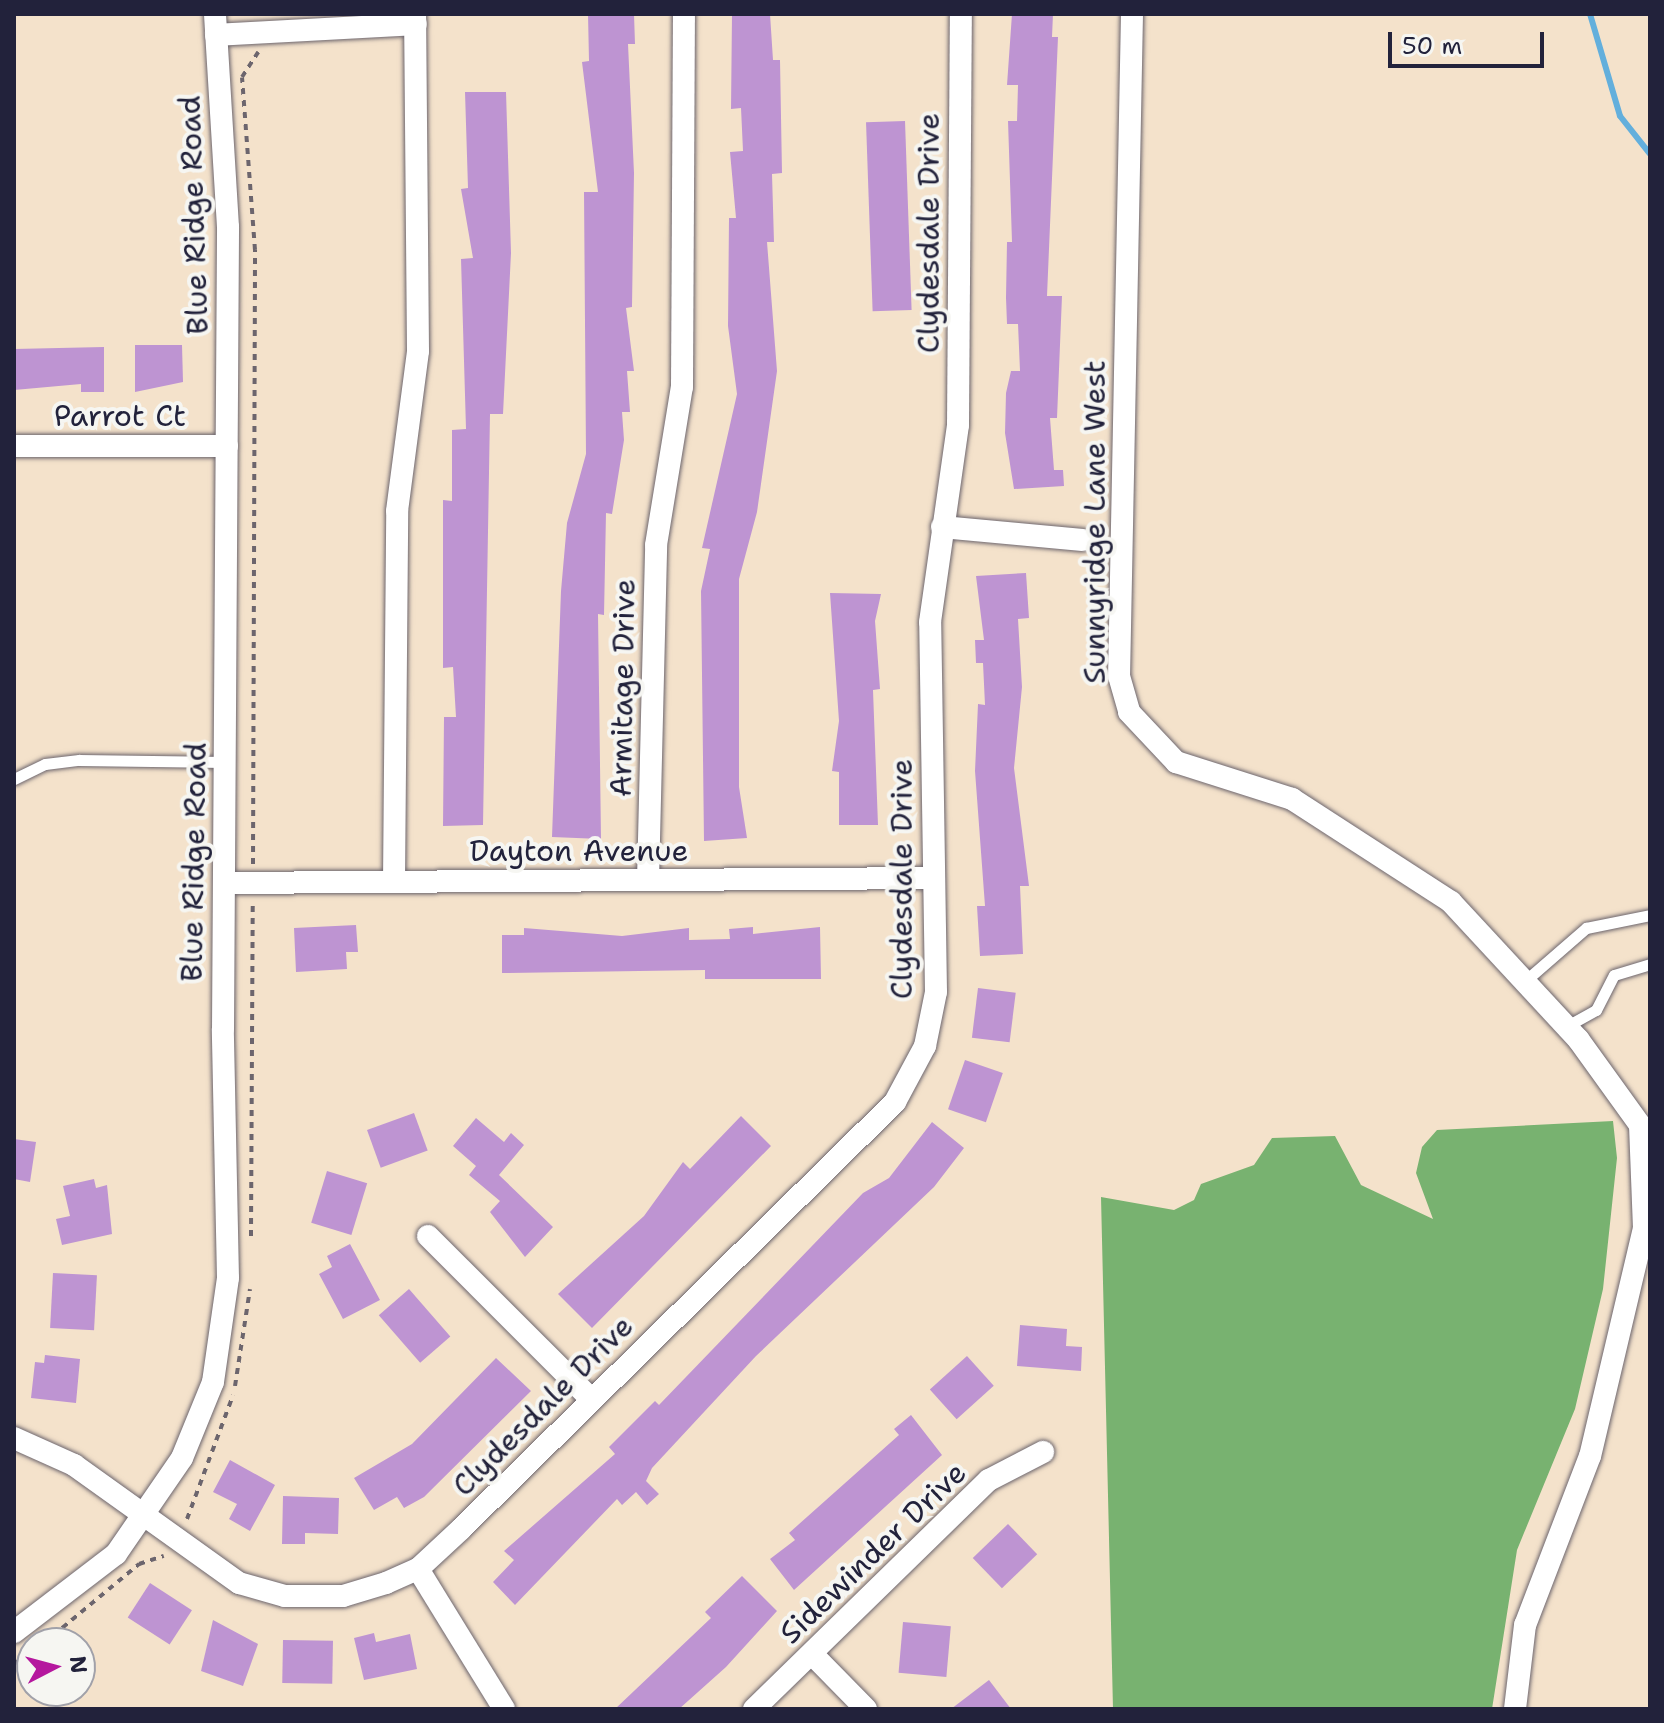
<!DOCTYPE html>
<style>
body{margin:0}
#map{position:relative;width:1664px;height:1723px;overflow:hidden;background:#f4e2cb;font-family:"Shantell Sans",sans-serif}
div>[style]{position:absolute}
.forest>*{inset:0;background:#78b270}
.stream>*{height:6px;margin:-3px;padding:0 3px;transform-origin:3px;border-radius:3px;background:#63afdc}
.building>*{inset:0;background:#be94d2;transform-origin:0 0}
.path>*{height:4px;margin-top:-2px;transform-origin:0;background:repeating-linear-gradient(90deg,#6c656d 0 6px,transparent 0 12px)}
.roads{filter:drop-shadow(0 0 2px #6c656d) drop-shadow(0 0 2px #6c656d)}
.lane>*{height:11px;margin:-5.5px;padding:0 5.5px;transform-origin:5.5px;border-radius:5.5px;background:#fff}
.street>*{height:22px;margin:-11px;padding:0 11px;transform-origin:11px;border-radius:11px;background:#fff}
span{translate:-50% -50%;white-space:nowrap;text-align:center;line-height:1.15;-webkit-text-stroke:8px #f6f6f2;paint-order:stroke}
.street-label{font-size:30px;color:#22223b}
.frame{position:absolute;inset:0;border:16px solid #22223b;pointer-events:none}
.north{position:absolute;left:16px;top:1627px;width:80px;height:80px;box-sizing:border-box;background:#f6f6f2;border:2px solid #a1a1a9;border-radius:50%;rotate:84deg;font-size:22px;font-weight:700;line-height:32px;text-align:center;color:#22223b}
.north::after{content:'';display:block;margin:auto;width:28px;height:36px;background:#b5179e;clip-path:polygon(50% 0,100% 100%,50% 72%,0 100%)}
.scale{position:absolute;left:1388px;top:32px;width:156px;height:36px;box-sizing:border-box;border:4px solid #22223b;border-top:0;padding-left:10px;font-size:24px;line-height:28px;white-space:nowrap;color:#22223b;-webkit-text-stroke:6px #f6f6f2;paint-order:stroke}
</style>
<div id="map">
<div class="forest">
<div style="clip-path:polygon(1613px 1121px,1617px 1158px,1603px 1289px,1575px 1409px,1517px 1550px,1492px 1709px,1113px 1709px,1101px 1197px,1174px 1210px,1194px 1200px,1201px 1184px,1254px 1165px,1272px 1138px,1335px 1136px,1361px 1185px,1433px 1219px,1416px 1173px,1422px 1147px,1437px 1130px)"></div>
</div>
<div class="stream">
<div style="left:1590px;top:14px;width:106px;rotate:73.6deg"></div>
<div style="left:1620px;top:116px;width:48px;rotate:51.7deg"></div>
</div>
<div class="building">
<div style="clip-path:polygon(588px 14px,634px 14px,635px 44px,628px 44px,634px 173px,632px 307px,626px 308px,634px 371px,627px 371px,630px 412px,622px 412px,624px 440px,612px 514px,606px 513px,604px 615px,598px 614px,601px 839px,552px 837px,561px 591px,567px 523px,586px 454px,584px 192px,598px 192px,582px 62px,589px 61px)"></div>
<div style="clip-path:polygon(732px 14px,770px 14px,773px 60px,780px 60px,782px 173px,772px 174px,774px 242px,767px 242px,777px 371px,757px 512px,739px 579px,739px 787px,747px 838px,704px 841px,701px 591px,710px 549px,702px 548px,737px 394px,728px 326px,729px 218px,736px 218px,730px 152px,743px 151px,741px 108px,731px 109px)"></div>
<div style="clip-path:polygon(1012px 14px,1053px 14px,1052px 37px,1058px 37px,1047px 296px,1062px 296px,1057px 418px,1050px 418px,1054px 470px,1063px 470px,1064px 486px,1014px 489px,1005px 433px,1006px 393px,1011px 371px,1020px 371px,1018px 324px,1007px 324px,1006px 298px,1007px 242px,1012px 242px,1008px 121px,1017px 121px,1018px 85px,1007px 85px)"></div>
<div style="clip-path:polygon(465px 92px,506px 92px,511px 253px,503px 414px,490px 414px,483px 825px,443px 826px,444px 717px,456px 717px,453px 667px,443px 668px,443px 500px,452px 501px,452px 430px,466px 429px,461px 259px,473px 258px,461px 189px,468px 188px)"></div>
<div style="left:905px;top:121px;width:189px;height:39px;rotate:88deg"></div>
<div style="clip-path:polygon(135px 345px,182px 345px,183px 382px,135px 392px)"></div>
<div style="clip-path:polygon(104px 347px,104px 392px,81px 392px,81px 384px,14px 390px,14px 349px)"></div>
<div style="clip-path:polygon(1026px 573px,1029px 618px,1018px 619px,1022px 687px,1014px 768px,1029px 886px,1020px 886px,1023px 954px,980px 956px,977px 906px,985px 906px,975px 771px,978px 704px,985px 705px,983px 663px,976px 663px,975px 640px,984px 640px,976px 576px)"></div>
<div style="clip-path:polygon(830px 593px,881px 594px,875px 621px,880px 689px,873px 690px,878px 825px,839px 825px,839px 772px,832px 771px,839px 721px)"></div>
<div style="clip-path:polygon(356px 925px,358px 952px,346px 952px,347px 969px,296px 972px,294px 928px)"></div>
<div style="clip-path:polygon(753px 927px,753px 934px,820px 927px,821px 979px,705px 979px,705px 970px,502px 973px,502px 935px,524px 935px,524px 928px,622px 936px,689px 928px,689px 940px,730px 939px,729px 929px)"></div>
<div style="left:978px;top:988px;width:38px;height:50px;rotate:7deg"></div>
<div style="left:965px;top:1060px;width:40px;height:52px;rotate:19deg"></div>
<div style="left:414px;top:1113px;width:40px;height:50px;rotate:70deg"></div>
<div style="clip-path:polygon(741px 1116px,771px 1146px,592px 1328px,558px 1294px,644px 1216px,683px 1162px,690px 1169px)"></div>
<div style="clip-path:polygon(476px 1118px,504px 1142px,511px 1133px,524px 1145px,499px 1175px,553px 1227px,525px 1257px,490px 1212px,500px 1201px,469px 1175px,476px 1166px,453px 1146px)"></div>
<div style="clip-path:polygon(932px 1122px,964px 1148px,934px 1187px,756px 1356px,652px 1468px,646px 1481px,659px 1494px,647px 1505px,636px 1492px,622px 1505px,617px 1499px,515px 1605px,493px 1582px,514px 1560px,504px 1551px,615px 1454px,609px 1447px,655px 1401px,659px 1405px,863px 1193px,889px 1178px)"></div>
<div style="clip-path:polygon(14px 1139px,36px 1142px,30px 1182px,14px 1179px)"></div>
<div style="left:327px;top:1171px;width:42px;height:54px;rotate:17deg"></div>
<div style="clip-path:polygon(94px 1179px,96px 1188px,107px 1185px,112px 1234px,62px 1245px,56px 1219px,70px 1216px,63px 1186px)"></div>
<div style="clip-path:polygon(350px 1244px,380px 1300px,343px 1319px,319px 1274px,332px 1267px,327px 1256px)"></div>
<div style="left:53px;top:1273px;width:44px;height:55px;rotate:3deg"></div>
<div style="left:409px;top:1289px;width:63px;height:40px;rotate:49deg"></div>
<div style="clip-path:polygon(1020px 1325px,1067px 1329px,1066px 1346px,1082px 1347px,1081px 1371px,1017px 1366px)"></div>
<div style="clip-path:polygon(45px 1355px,80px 1359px,76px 1403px,31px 1398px,35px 1362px,44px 1363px)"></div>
<div style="left:967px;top:1356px;width:40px;height:50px;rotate:48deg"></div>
<div style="clip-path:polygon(496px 1358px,531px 1391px,424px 1497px,404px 1508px,397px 1497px,374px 1510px,354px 1478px,412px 1444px)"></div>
<div style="clip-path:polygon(911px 1415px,942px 1455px,794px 1590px,770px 1559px,795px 1540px,789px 1533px,899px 1435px,894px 1429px)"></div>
<div style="clip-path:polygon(230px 1460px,275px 1485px,250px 1531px,229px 1519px,237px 1504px,213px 1492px)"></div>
<div style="clip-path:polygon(283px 1496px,339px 1498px,338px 1534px,305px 1533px,305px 1544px,282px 1544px)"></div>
<div style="left:1008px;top:1524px;width:42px;height:49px;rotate:46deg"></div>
<div style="clip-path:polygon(742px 1576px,777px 1611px,726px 1667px,679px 1709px,615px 1709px,711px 1618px,705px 1612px)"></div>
<div style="left:150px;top:1583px;width:50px;height:41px;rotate:33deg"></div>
<div style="clip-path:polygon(213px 1620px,258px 1644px,243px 1686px,201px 1671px)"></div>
<div style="left:903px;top:1622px;width:48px;height:51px;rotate:5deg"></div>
<div style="clip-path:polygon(374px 1633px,376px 1642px,410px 1634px,417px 1669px,364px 1680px,354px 1638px)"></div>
<div style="left:283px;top:1640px;width:50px;height:43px;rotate:1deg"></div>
<div style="clip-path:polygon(989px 1680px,1011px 1709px,951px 1709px)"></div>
</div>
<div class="path">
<div style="left:253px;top:864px;width:614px;rotate:-89.81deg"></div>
<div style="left:255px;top:250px;width:173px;rotate:-94.3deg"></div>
<div style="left:242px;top:77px;width:30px;rotate:-57deg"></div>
<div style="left:251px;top:1236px;width:331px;rotate:-89.7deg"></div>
<div style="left:235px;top:1386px;width:98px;rotate:-81.2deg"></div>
<div style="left:187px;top:1519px;width:132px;rotate:-69.6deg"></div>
<div style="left:44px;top:1643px;width:124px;rotate:-39.7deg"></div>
<div style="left:139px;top:1564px;width:26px;rotate:-18deg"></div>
<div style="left:14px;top:1664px;width:22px;rotate:-36deg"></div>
</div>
<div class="roads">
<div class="lane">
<div style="left:14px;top:779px;width:34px;rotate:-26deg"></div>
<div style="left:45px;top:764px;width:34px;rotate:-7deg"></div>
<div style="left:79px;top:760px;width:146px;rotate:0.8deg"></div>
<div style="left:1525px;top:981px;width:81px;rotate:-41deg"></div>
<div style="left:1586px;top:928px;width:65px;rotate:-11.5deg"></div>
<div style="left:1567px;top:1026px;width:33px;rotate:-29deg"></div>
<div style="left:1596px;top:1010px;width:39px;rotate:-63deg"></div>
<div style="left:1614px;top:975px;width:38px;rotate:-17deg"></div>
</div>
<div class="street">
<div style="left:1132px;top:14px;width:662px;rotate:91.12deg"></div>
<div style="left:1119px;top:676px;width:37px;rotate:74deg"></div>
<div style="left:1129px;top:712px;width:69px;rotate:46.8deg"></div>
<div style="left:1176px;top:762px;width:122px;rotate:17.7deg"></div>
<div style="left:1292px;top:799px;width:189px;rotate:32.9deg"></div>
<div style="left:1451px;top:902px;width:187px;rotate:47.2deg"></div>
<div style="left:1578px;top:1039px;width:106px;rotate:54.2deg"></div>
<div style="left:1640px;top:1125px;width:103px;rotate:87.8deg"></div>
<div style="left:1644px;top:1228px;width:234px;rotate:103.3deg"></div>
<div style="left:1590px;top:1456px;width:181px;rotate:111deg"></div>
<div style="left:1525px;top:1625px;width:85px;rotate:96.8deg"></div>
<div style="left:216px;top:35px;width:200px;rotate:-3.1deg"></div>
<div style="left:14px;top:446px;width:213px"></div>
<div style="left:942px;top:527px;width:141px;rotate:5.3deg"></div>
<div style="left:648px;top:880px;width:335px;rotate:-88.6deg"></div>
<div style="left:656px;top:545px;width:160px;rotate:-80.7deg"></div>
<div style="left:682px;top:387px;width:373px;rotate:-89.7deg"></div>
<div style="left:394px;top:882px;width:371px;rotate:-89.5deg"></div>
<div style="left:397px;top:511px;width:161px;rotate:-82.5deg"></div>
<div style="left:418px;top:351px;width:337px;rotate:-90.5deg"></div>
<div style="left:224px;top:883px;width:710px;rotate:-0.4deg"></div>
<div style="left:428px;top:1236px;width:231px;rotate:45deg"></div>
<div style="left:14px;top:1438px;width:66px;rotate:24.2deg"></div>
<div style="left:74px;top:1465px;width:203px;rotate:35.6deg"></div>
<div style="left:239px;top:1583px;width:48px;rotate:15.8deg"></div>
<div style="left:285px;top:1596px;width:58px"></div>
<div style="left:343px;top:1596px;width:45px;rotate:-16.8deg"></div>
<div style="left:386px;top:1583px;width:35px;rotate:-24deg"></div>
<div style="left:418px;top:1569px;width:59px;rotate:-42.9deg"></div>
<div style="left:461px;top:1529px;width:609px;rotate:-44.53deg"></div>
<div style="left:895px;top:1102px;width:64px;rotate:-61.8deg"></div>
<div style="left:925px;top:1046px;width:55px;rotate:-78.5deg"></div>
<div style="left:936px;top:992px;width:370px;rotate:-90.9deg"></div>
<div style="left:930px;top:622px;width:199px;rotate:-81.9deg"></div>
<div style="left:958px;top:425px;width:411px;rotate:-89.6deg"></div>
<div style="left:418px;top:1569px;width:164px;rotate:58.4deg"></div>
<div style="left:14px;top:1632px;width:128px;rotate:-37.4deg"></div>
<div style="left:116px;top:1554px;width:116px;rotate:-55.5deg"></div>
<div style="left:182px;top:1458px;width:82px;rotate:-67.8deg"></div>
<div style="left:213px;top:1382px;width:105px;rotate:-81.8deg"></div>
<div style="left:228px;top:1278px;width:249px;rotate:-91.2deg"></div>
<div style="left:223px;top:1029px;width:802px;rotate:-89.64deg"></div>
<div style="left:228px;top:227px;width:213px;rotate:-93.5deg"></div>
<div style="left:812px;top:1654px;width:77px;rotate:45.5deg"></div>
<div style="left:754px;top:1709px;width:328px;rotate:-44.3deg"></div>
<div style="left:989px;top:1480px;width:61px;rotate:-27.4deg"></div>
</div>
</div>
<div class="street-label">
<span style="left:194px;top:215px;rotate:-92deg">Blue Ridge Road</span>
<span style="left:929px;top:233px;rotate:-90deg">Clydesdale Drive</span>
<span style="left:120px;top:416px">Parrot Ct</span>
<span style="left:1095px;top:522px;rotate:-90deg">Sunnyridge Lane West</span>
<span style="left:623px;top:688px;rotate:-89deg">Armitage Drive</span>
<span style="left:579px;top:851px">Dayton Avenue</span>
<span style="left:194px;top:862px;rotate:-89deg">Blue Ridge Road</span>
<span style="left:902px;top:879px;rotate:-90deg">Clydesdale Drive</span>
<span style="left:543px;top:1406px;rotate:-45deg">Clydesdale Drive</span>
<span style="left:873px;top:1553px;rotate:-44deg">Sidewinder Drive</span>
</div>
<div class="frame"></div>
<div class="north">N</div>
<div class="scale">50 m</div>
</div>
